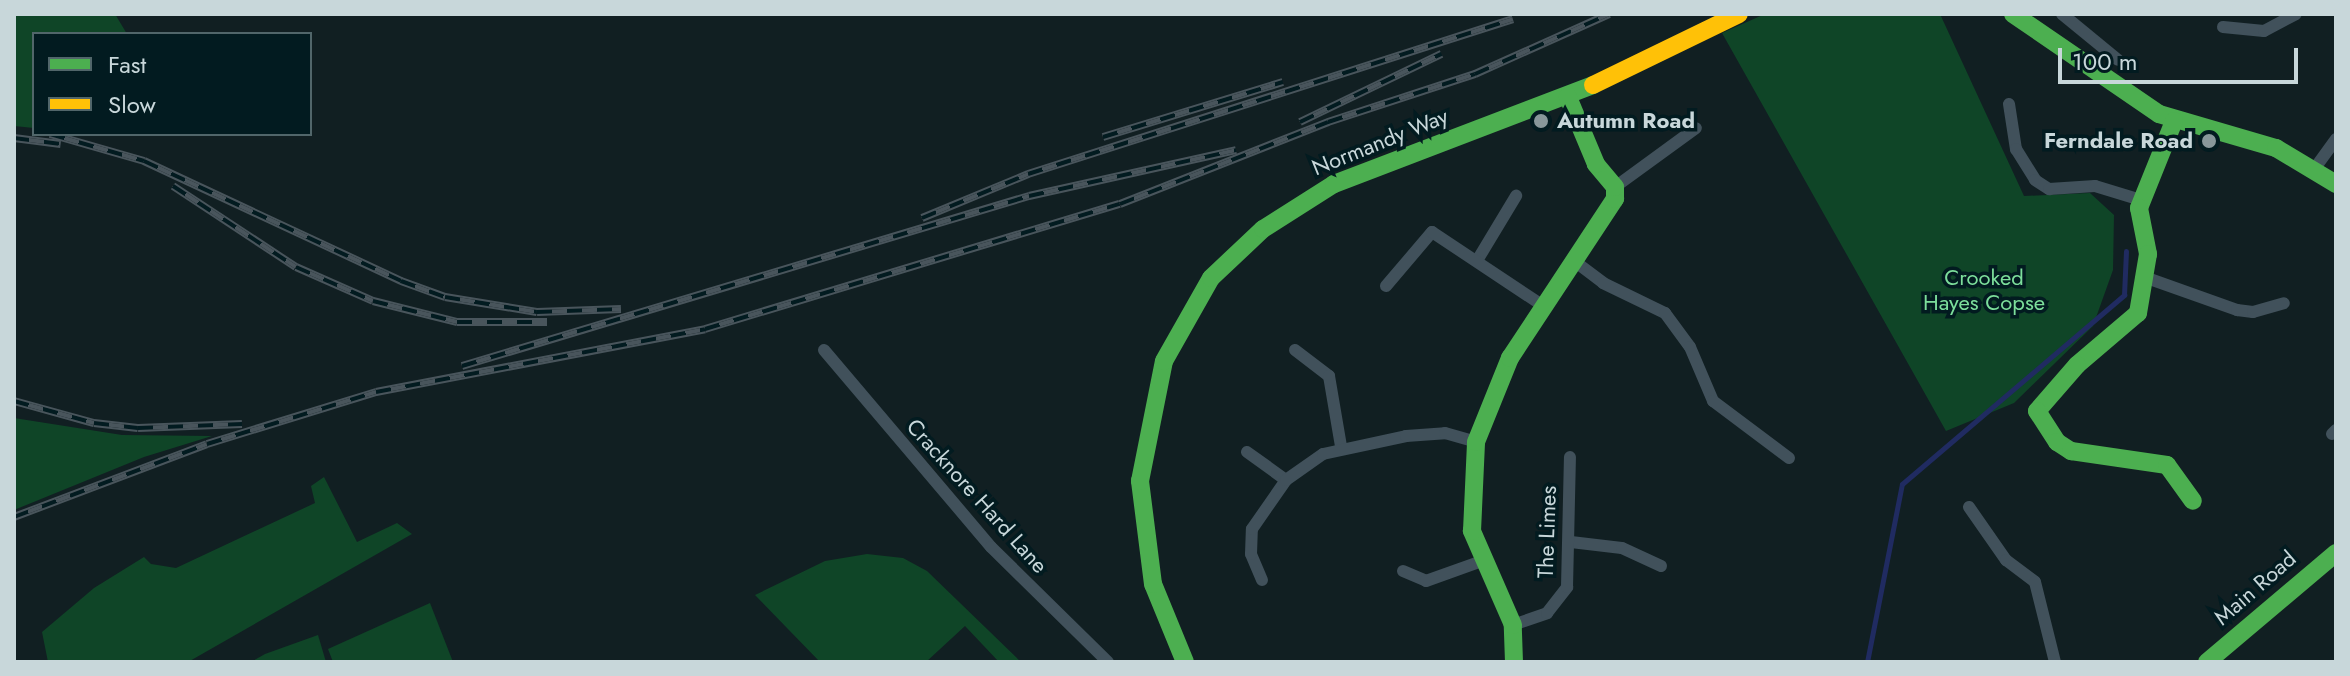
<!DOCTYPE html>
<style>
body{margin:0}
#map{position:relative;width:2350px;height:676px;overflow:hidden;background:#111f22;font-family:Jost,sans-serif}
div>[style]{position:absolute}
.green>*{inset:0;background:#0f4527}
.stream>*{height:5px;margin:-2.5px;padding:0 2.5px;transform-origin:2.5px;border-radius:2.5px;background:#202b61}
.street>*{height:12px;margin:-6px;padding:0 6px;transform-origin:6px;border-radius:6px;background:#41515b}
.fast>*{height:18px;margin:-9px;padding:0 9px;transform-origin:9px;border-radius:9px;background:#4caf50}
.slow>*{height:18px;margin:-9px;padding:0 9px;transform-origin:9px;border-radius:9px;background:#ffc107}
.rail>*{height:8px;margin-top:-4px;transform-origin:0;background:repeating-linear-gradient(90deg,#021b20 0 15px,#49555c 0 30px);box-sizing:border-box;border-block:2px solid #49555c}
.dots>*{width:22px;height:22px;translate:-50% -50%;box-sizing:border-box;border:4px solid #021b20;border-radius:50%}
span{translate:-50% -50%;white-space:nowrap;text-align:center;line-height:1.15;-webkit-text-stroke:7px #021b20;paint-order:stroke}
.poi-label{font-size:22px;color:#c8d7da;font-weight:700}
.left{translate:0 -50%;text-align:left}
.right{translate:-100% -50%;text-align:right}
.street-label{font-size:22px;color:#c8d7da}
.park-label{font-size:22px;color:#7cde9b}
.frame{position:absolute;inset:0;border:16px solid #c8d7da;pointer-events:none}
.legend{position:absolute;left:32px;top:32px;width:280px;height:104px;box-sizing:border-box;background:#021b20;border:2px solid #51666a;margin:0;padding:10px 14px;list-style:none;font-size:24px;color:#c8d7da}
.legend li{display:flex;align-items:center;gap:16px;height:40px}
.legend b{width:40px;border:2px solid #51666a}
.scale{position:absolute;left:2058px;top:48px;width:240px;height:36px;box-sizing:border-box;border:4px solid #c8d7da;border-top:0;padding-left:10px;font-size:24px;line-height:28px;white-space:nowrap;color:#c8d7da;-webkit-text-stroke:6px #021b20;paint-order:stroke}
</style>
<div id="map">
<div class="green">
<div style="clip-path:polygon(14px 14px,115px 14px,127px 34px,34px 34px,34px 128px,14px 126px)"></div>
<div style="clip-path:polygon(1765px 14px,1940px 14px,2024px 196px,2090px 193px,2114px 215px,2113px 270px,2093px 326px,2014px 403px,1946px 431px,1722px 33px)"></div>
<div style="clip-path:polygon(14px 418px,122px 435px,212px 436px,144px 457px,14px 510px)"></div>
<div style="clip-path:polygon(324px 477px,357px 542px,397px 523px,412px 534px,188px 662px,48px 662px,42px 632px,94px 588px,144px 557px,151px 564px,176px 568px,315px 503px,311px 486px)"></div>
<div style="clip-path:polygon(867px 554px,903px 558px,927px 571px,1021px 662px,999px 662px,965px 626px,926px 662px,820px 662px,755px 595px,825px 561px)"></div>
<div style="clip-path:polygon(430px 603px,453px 662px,333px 662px,328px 649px)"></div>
<div style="clip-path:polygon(318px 635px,326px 662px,251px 662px,265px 654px)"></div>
</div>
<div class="stream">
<div style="left:1867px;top:662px;width:181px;rotate:-78.9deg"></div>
<div style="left:1902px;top:484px;width:292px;rotate:-40.4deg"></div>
<div style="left:2124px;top:295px;width:44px;rotate:-87.4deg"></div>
</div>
<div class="street">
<div style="left:2062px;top:14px;width:72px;rotate:39.4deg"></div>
<div style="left:2223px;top:27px;width:41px;rotate:5.6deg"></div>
<div style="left:2264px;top:31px;width:36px;rotate:-28deg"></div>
<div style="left:2009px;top:104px;width:46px;rotate:81.2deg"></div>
<div style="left:2016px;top:149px;width:36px;rotate:58deg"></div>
<div style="left:2035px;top:180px;width:17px;rotate:33deg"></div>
<div style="left:2049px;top:189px;width:46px;rotate:-3.7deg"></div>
<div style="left:2095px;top:186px;width:48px;rotate:16.9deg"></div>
<div style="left:2315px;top:168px;width:36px;rotate:-54deg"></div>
<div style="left:1615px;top:187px;width:100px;rotate:-36.1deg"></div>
<div style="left:1478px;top:259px;width:74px;rotate:-58.9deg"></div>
<div style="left:1573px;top:260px;width:38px;rotate:37deg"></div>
<div style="left:1603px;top:283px;width:69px;rotate:25.8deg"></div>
<div style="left:1665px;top:313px;width:42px;rotate:53.7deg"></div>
<div style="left:1690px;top:347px;width:59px;rotate:66.9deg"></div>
<div style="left:1713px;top:401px;width:95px;rotate:36.9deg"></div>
<div style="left:2147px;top:278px;width:96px;rotate:19.6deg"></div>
<div style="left:2237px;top:310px;width:16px;rotate:7deg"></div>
<div style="left:2253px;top:312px;width:32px;rotate:-16deg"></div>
<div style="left:1386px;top:286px;width:71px;rotate:-49.6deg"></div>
<div style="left:1432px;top:232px;width:132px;rotate:33.6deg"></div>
<div style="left:824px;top:350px;width:258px;rotate:49.7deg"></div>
<div style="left:991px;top:547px;width:164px;rotate:44.5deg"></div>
<div style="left:1295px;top:350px;width:43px;rotate:37.4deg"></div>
<div style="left:1329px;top:376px;width:71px;rotate:80.3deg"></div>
<div style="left:2332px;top:434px;width:6px;rotate:-45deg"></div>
<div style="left:1247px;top:452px;width:48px;rotate:35.7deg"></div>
<div style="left:1969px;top:507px;width:65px;rotate:55.1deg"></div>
<div style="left:2006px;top:560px;width:36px;rotate:37deg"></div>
<div style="left:2035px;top:582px;width:82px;rotate:76deg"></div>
<div style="left:1571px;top:542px;width:51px;rotate:6.7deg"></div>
<div style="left:1622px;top:548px;width:43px;rotate:24.8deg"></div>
<div style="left:1403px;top:571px;width:25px;rotate:23deg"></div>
<div style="left:1426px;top:581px;width:59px;rotate:-19.7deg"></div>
<div style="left:1262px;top:580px;width:28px;rotate:-113deg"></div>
<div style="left:1251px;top:554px;width:25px;rotate:-88deg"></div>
<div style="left:1252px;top:529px;width:60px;rotate:-55.2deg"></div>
<div style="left:1286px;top:480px;width:45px;rotate:-35.1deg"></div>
<div style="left:1323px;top:454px;width:85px;rotate:-12.2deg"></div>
<div style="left:1406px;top:436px;width:39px;rotate:-4deg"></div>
<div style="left:1445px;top:433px;width:32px;rotate:16deg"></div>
<div style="left:1513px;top:625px;width:36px;rotate:-19deg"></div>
<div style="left:1547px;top:613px;width:33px;rotate:-52deg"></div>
<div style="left:1567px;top:587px;width:130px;rotate:-88.7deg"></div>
</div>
<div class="fast">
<div style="left:2013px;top:14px;width:177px;rotate:34.4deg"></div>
<div style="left:2159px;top:114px;width:122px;rotate:16.2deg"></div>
<div style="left:2276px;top:148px;width:70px;rotate:31deg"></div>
<div style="left:2174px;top:121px;width:94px;rotate:111.9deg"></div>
<div style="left:2139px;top:208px;width:47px;rotate:78.9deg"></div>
<div style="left:2148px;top:254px;width:60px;rotate:99.6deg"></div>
<div style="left:2138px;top:313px;width:80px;rotate:139.6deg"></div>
<div style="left:2077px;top:365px;width:61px;rotate:131deg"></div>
<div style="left:2037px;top:411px;width:37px;rotate:57deg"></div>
<div style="left:2057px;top:442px;width:17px;rotate:33deg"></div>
<div style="left:2071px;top:451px;width:97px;rotate:8.3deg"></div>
<div style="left:2167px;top:465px;width:44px;rotate:54.2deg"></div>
<div style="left:1185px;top:662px;width:84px;rotate:-112.3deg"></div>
<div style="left:1153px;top:584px;width:104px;rotate:-97.2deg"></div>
<div style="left:1140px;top:481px;width:122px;rotate:-78.7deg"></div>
<div style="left:1164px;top:361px;width:95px;rotate:-60.5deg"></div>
<div style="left:1211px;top:278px;width:71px;rotate:-43.3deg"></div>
<div style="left:1263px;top:229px;width:84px;rotate:-32.4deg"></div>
<div style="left:1334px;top:184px;width:277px;rotate:-20.9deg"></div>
<div style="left:1514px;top:662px;width:37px;rotate:-92deg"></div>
<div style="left:1513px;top:625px;width:103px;rotate:-113.6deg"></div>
<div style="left:1472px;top:531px;width:89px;rotate:-87.4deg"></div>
<div style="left:1476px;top:442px;width:91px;rotate:-68deg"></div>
<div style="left:1510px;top:358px;width:191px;rotate:-56.6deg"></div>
<div style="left:1615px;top:199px;width:12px;rotate:-90deg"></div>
<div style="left:1615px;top:187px;width:30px;rotate:-130deg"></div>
<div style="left:1596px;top:164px;width:73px;rotate:-112.7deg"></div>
<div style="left:2207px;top:662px;width:169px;rotate:-40.2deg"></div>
</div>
<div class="slow">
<div style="left:1593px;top:85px;width:162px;rotate:-25.9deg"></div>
</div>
<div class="rail">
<div style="left:1300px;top:122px;width:157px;rotate:-25.7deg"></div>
<div style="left:50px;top:134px;width:98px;rotate:16deg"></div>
<div style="left:144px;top:161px;width:284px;rotate:25deg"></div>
<div style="left:401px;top:281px;width:47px;rotate:20deg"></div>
<div style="left:445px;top:297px;width:93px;rotate:9.3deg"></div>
<div style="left:537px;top:312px;width:84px;rotate:-2deg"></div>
<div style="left:1103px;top:137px;width:188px;rotate:-17deg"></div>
<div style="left:14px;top:138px;width:47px;rotate:7.3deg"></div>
<div style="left:173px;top:186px;width:147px;rotate:33.4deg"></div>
<div style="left:296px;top:267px;width:84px;rotate:23.8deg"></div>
<div style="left:373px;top:301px;width:87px;rotate:14deg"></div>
<div style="left:457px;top:322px;width:90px"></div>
<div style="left:922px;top:218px;width:115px;rotate:-22.5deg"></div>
<div style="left:1028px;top:174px;width:509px;rotate:-17.72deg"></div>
<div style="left:462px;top:366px;width:592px;rotate:-16.69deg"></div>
<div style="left:1029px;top:196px;width:212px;rotate:-12.5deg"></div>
<div style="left:14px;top:401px;width:83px;rotate:15.4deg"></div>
<div style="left:94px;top:423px;width:44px;rotate:6.5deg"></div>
<div style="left:138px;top:428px;width:104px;rotate:-2.2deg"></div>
<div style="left:14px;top:517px;width:206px;rotate:-20.7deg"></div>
<div style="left:207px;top:444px;width:177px;rotate:-17.1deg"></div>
<div style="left:376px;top:392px;width:335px;rotate:-10.8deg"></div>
<div style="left:705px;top:329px;width:433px;rotate:-16.8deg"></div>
<div style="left:1120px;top:204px;width:224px;rotate:-21.5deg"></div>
<div style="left:1328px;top:122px;width:155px;rotate:-18.1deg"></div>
<div style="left:1475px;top:74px;width:147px;rotate:-24.1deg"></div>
</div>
<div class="dots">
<div style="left:1541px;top:121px;background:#88979a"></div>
<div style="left:2209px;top:141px;background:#88979a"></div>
</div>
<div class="poi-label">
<span class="left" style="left:1557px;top:121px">Autumn Road</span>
<span class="right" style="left:2193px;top:141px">Ferndale Road</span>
</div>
<div class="street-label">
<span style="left:1380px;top:142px;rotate:-22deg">Normandy Way</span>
<span style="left:977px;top:496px;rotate:48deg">Cracknore Hard Lane</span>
<span style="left:1547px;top:532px;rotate:-88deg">The Limes</span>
<span style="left:2255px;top:588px;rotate:-41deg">Main Road</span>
</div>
<div class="park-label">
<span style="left:1984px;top:290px">Crooked<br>Hayes Copse</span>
</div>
<div class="frame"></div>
<ul class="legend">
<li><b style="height:10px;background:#4caf50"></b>Fast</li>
<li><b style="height:10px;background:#ffc107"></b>Slow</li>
</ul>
<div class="scale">100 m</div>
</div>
